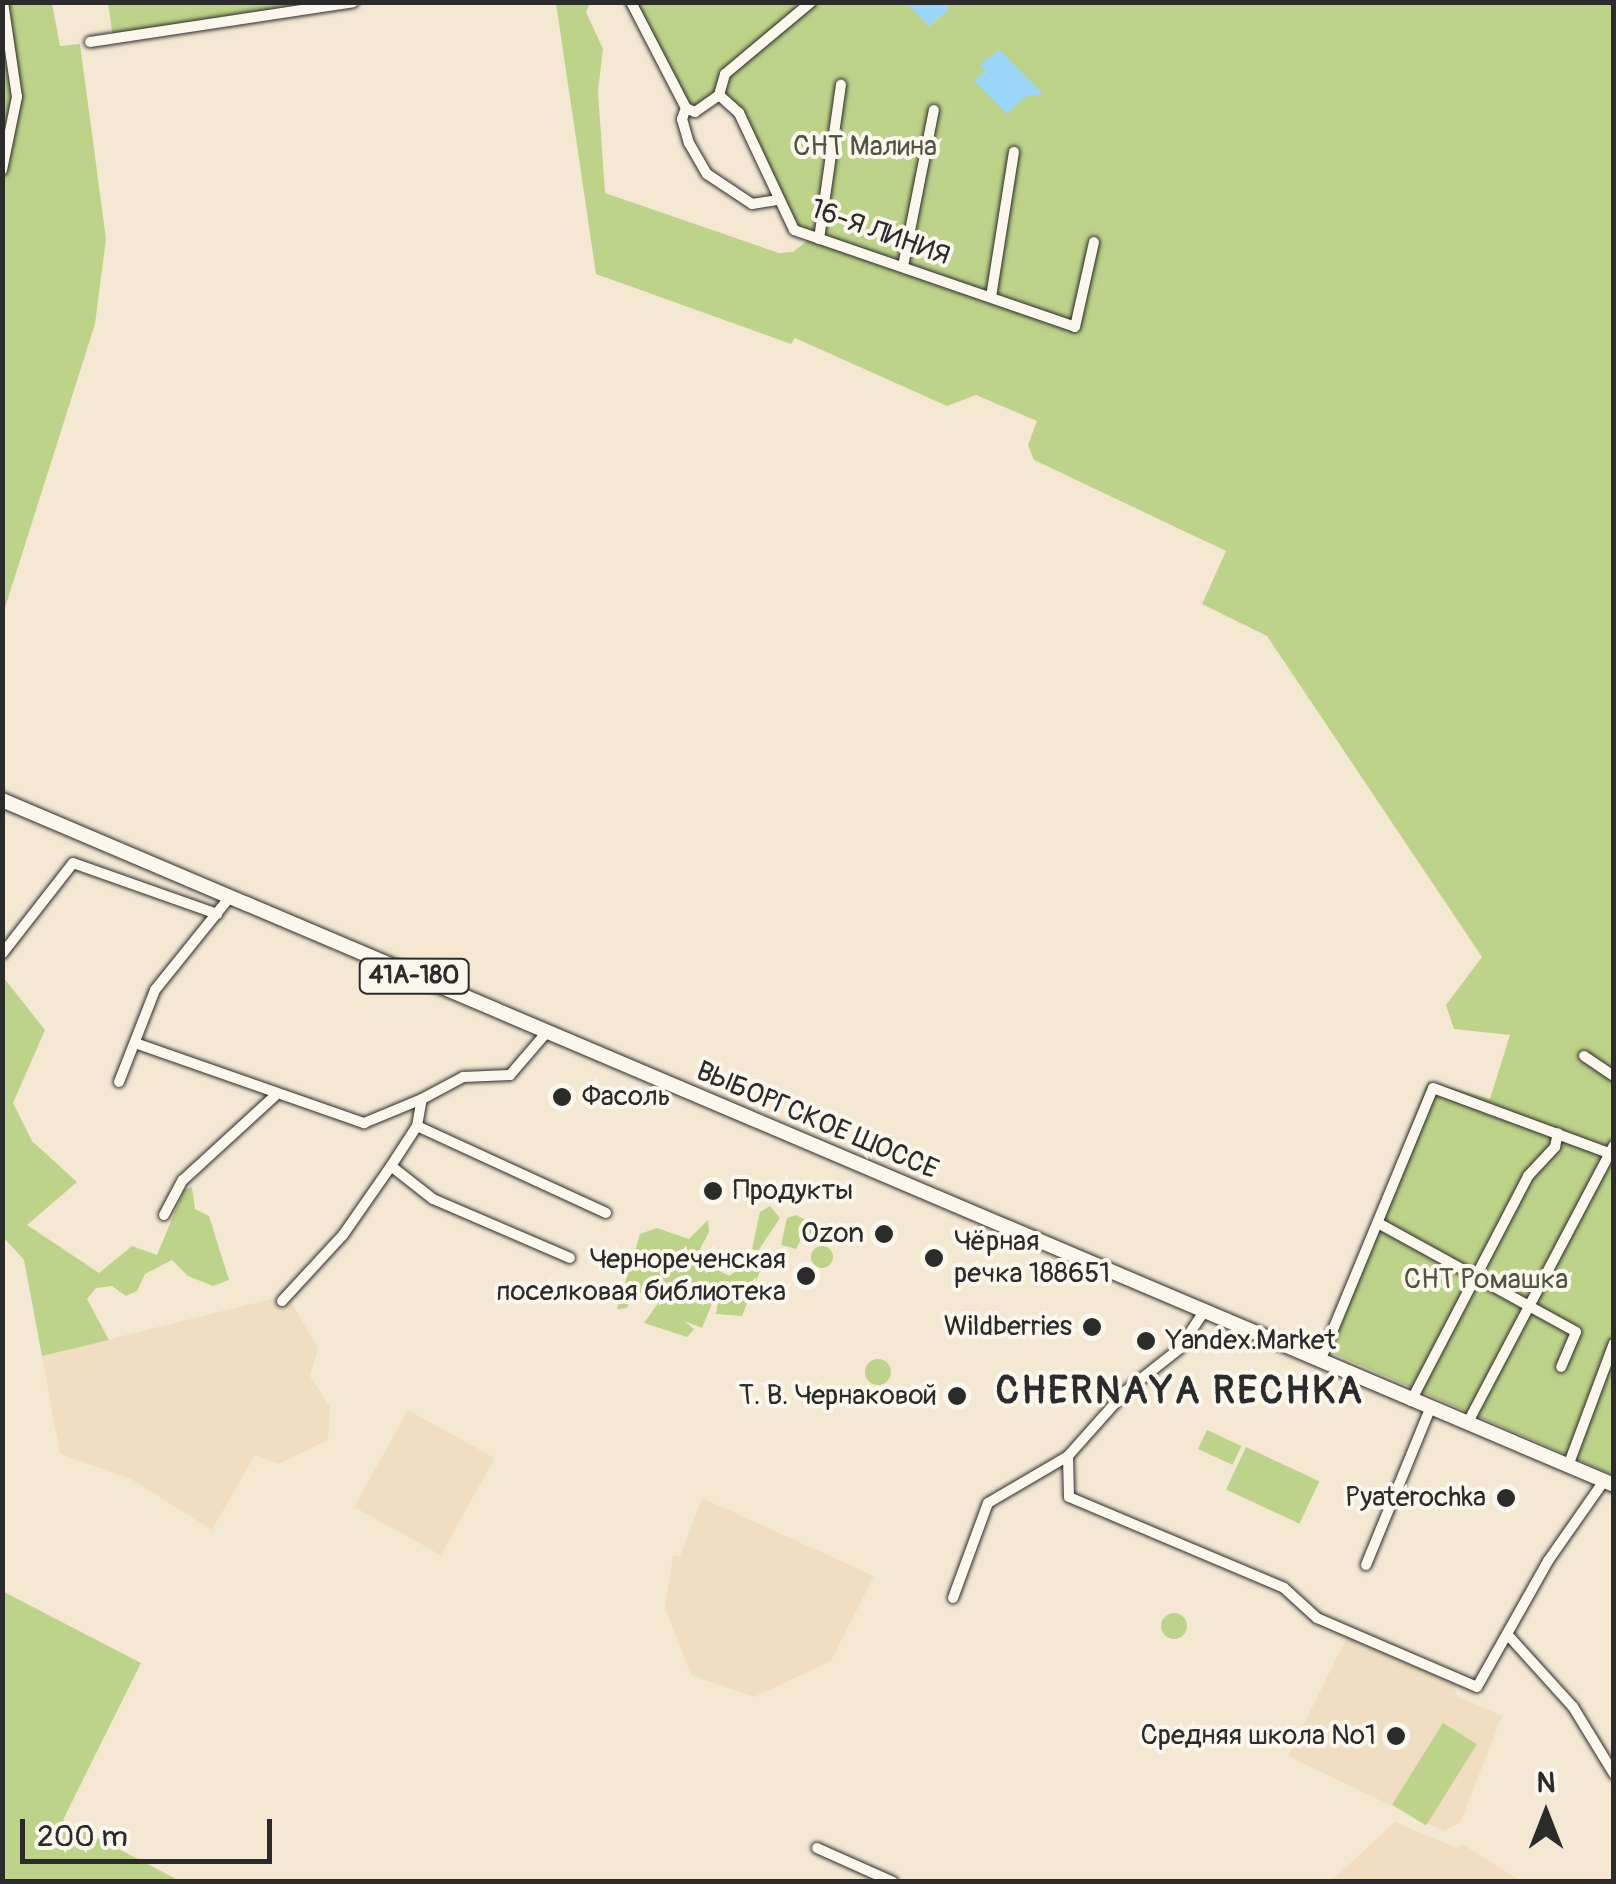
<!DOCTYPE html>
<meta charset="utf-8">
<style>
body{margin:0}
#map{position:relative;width:1616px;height:1884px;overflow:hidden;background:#f5e8d3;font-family:Pangolin,sans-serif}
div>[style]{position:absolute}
.built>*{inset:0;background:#f1dec2;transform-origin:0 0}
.green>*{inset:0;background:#bdd389;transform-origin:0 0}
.round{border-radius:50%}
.water>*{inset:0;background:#99d6fa}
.roads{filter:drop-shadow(0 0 2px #2b2b2b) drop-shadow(0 0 2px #2b2b2b)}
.minor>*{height:10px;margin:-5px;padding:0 5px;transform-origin:5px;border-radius:5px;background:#fbf7ec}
.major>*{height:14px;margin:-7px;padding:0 7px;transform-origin:7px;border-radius:7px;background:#fbf7ec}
.dots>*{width:28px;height:28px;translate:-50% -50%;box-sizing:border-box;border:5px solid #fbf7ec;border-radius:50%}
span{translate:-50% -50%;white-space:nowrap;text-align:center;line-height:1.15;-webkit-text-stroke:8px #fbf7ec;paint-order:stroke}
.shield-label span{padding:2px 8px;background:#fbf7ec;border:2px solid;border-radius:8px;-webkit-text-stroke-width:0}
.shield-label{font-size:25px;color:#2b2b2b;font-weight:700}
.park-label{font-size:28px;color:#505542}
.street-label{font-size:28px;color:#2b2b2b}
.poi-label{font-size:28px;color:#2b2b2b}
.left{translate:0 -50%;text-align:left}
.right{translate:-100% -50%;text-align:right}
.district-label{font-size:38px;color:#2b2b2b;font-weight:700;letter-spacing:2.5px}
.frame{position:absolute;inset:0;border:5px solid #2b2b2b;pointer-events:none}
.north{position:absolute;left:1496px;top:1764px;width:100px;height:100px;-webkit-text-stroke:8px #fbf7ec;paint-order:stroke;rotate:0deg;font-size:28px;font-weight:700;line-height:40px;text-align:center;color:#2b2b2b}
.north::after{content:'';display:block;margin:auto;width:35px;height:45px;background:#2b2b2b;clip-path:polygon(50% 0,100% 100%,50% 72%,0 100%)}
.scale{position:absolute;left:20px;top:1819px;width:252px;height:45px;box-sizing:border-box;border:5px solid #2b2b2b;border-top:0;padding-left:12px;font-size:30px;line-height:35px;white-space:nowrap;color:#2b2b2b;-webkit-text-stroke:8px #fbf7ec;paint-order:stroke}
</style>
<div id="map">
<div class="built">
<div style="clip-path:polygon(287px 1295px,318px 1348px,310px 1376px,330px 1407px,328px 1440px,278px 1464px,255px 1455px,212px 1530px,131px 1479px,60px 1454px,42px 1356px)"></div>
<div style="left:408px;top:1410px;width:99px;height:111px;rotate:29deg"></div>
<div style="clip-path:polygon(702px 1498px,874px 1576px,831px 1661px,754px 1697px,691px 1675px,665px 1608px,673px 1555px,680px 1556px)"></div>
<div style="clip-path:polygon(1347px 1637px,1453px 1683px,1457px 1696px,1502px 1716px,1460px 1823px,1444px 1831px,1288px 1756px)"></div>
<div style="clip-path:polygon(1395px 1822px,1457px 1848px,1462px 1844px,1521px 1881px,1331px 1881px)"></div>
</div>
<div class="green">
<div style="clip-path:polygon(108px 2px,353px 3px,113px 38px)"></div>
<div style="clip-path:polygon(943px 2px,1613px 3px,1613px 1475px,1325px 1350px,1428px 1081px,1490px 1099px,1510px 1035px,1454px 1029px,1446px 1005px,1482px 957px,1267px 636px,1202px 604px,1226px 551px,1034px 460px,1028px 445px,1037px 421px,976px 395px,947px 406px,795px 338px,791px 344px,596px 274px,556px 3px,590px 3px,586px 12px,603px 49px,598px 91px,605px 193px,779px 253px,793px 252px,812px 237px,794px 230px,739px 113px,714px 101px,690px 111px,631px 3px,907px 3px,929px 26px,949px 9px)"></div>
<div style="clip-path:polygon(3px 3px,52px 3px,60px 46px,80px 44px,106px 239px,95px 324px,3px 614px)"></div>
<div style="clip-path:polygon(3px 977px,45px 1030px,13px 1103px,32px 1141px,77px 1182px,27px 1225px,99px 1273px,132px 1246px,157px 1255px,184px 1190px,192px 1187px,195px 1209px,209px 1216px,229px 1280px,213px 1286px,188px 1276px,172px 1260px,145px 1274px,137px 1291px,126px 1296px,112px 1286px,96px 1288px,87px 1299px,109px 1340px,42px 1356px,24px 1260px,3px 1237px)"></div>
<div style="clip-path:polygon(770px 1206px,780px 1218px,758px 1251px,752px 1249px,760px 1212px)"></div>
<div style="clip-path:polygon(796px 1215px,822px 1228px,823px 1236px,804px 1234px,796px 1249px,781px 1245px,787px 1218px)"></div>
<div style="clip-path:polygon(708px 1220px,709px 1232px,696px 1257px,701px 1262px,730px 1276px,746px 1256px,758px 1257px,762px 1266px,742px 1316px,716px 1314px,719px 1298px,699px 1294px,696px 1298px,712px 1304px,702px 1328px,684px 1321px,694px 1329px,687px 1337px,644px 1323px,659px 1302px,656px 1293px,632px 1293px,627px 1308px,617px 1309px,640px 1234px,657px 1228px,689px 1239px)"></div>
<div class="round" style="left:811px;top:1246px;width:22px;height:22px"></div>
<div class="round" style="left:865px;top:1359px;width:26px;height:26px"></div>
<div style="left:1207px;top:1430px;width:38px;height:21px;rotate:25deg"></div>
<div style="left:1246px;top:1447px;width:81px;height:47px;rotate:25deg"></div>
<div style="clip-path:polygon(2px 1591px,141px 1663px,63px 1820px,180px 1881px,3px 1881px)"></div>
<div class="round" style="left:1161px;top:1613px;width:26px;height:26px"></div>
<div style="left:1443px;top:1723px;width:40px;height:96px;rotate:32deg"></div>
</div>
<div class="water">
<div style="clip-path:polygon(906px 3px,943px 3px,949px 9px,929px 26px)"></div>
<div style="clip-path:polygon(1000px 50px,1043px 94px,1024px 97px,1007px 114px,974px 81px,985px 70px,980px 64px)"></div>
</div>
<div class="roads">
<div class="minor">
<div style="left:631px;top:2px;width:119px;rotate:62.6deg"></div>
<div style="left:686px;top:108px;width:10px;rotate:24deg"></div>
<div style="left:695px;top:112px;width:29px;rotate:-35deg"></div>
<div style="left:719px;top:95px;width:27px;rotate:42deg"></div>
<div style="left:739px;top:113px;width:129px;rotate:64.8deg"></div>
<div style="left:794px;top:230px;width:297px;rotate:19deg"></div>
<div style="left:1075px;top:327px;width:87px;rotate:-77.4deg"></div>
<div style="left:90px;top:42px;width:266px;rotate:-8.6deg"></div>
<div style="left:719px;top:95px;width:22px;rotate:-74deg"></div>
<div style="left:725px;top:74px;width:112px;rotate:-39.9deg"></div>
<div style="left:686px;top:108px;width:12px;rotate:110deg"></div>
<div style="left:682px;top:119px;width:25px;rotate:74deg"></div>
<div style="left:689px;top:143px;width:36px;rotate:60deg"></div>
<div style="left:707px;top:174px;width:54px;rotate:33.7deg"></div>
<div style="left:752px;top:204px;width:25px;rotate:-9deg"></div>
<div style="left:2px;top:170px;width:75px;rotate:-78.4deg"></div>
<div style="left:17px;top:97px;width:96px;rotate:-98.4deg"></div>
<div style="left:819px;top:239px;width:156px;rotate:-81.9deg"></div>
<div style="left:903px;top:266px;width:159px;rotate:-78.8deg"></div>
<div style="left:991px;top:297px;width:147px;rotate:-81deg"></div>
<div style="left:2px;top:954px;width:115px;rotate:-52deg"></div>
<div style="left:73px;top:863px;width:153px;rotate:19.5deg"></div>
<div style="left:135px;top:1043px;width:243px;rotate:19.3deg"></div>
<div style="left:364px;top:1123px;width:63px;rotate:-22.5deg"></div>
<div style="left:1584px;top:1056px;width:36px;rotate:34deg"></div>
<div style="left:119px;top:1082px;width:99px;rotate:-68.6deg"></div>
<div style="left:155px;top:990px;width:118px;rotate:-51.2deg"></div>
<div style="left:417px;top:1126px;width:208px;rotate:24.7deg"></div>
<div style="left:391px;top:1166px;width:53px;rotate:38.2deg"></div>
<div style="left:433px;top:1199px;width:149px;rotate:23.3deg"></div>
<div style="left:164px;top:1215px;width:40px;rotate:-62deg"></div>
<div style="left:183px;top:1180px;width:127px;rotate:-42.5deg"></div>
<div style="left:1378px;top:1223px;width:226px;rotate:28.8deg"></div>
<div style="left:1576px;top:1332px;width:38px;rotate:113deg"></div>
<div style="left:282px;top:1301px;width:90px;rotate:-47.3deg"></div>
<div style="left:343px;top:1235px;width:84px;rotate:-55.2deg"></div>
<div style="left:391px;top:1166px;width:48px;rotate:-57deg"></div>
<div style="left:417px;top:1126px;width:27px;rotate:-80deg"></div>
<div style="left:422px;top:1099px;width:47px;rotate:-28.2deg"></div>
<div style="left:463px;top:1077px;width:47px;rotate:-2.4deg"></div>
<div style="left:510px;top:1075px;width:57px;rotate:-49.3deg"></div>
<div style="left:1320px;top:1361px;width:295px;rotate:-67.5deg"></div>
<div style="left:1433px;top:1088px;width:188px;rotate:20.3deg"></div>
<div style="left:1411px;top:1401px;width:254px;rotate:-62.5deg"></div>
<div style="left:1528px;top:1176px;width:40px;rotate:-47deg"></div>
<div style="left:1555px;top:1147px;width:14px;rotate:-78deg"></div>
<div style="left:1467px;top:1424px;width:315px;rotate:-62.2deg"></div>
<div style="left:1068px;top:1456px;width:41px;rotate:88.6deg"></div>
<div style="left:1069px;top:1497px;width:233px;rotate:22.9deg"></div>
<div style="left:1284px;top:1588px;width:45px;rotate:42.3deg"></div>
<div style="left:1317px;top:1618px;width:174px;rotate:23.3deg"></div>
<div style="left:1477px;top:1687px;width:145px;rotate:-60.6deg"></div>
<div style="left:1548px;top:1561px;width:98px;rotate:-55deg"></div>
<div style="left:1568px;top:1466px;width:131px;rotate:-69.5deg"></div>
<div style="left:1366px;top:1565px;width:169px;rotate:-67.7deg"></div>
<div style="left:953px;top:1598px;width:101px;rotate:-69.8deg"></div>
<div style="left:988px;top:1503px;width:93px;rotate:-30.4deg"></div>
<div style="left:1068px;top:1456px;width:87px;rotate:-48.3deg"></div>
<div style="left:1126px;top:1391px;width:68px;rotate:-38.4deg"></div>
<div style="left:1179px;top:1349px;width:43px;rotate:-56.3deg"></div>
<div style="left:1507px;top:1634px;width:98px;rotate:47.9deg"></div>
<div style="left:1573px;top:1707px;width:79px;rotate:58.5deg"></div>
<div style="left:817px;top:1848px;width:83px;rotate:24.1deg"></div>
</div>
<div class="major">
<div style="left:2px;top:800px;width:1752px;rotate:23.02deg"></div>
</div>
</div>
<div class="dots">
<div style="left:562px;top:1097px;background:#2b2b2b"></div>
<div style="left:713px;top:1191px;background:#2b2b2b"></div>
<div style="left:884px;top:1234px;background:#2b2b2b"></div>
<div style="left:934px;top:1258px;background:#2b2b2b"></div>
<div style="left:806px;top:1276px;background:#2b2b2b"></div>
<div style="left:1092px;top:1327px;background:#2b2b2b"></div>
<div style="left:1146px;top:1341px;background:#2b2b2b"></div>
<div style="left:957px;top:1396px;background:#2b2b2b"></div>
<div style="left:1506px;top:1498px;background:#2b2b2b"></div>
<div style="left:1396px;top:1736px;background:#2b2b2b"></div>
</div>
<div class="shield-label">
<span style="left:414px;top:976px">41А-180</span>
</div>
<div class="park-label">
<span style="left:865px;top:147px">СНТ Малина</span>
<span style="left:1486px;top:1280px">СНТ Ромашка</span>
</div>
<div class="street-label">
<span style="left:880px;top:233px;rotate:20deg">16-Я ЛИНИЯ</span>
<span style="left:817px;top:1121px;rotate:23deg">ВЫБОРГСКОЕ ШОССЕ</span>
</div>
<div class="poi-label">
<span class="left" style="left:582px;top:1097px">Фасоль</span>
<span class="left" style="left:733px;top:1191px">Продукты</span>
<span class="right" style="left:864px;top:1234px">Ozon</span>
<span class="left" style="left:954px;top:1258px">Чёрная<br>речка 188651</span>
<span class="right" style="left:786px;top:1276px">Чернореченская<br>поселковая библиотека</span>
<span class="right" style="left:1072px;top:1327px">Wildberries</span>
<span class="left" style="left:1166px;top:1341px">Yandex.Market</span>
<span class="right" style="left:937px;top:1396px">Т. В. Чернаковой</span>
<span class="right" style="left:1486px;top:1498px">Pyaterochka</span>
<span class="right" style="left:1376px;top:1736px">Средняя школа №1</span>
</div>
<div class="district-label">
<span style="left:1180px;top:1392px">CHERNAYA RECHKA</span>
</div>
<div class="frame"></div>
<div class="north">N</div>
<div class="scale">200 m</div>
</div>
